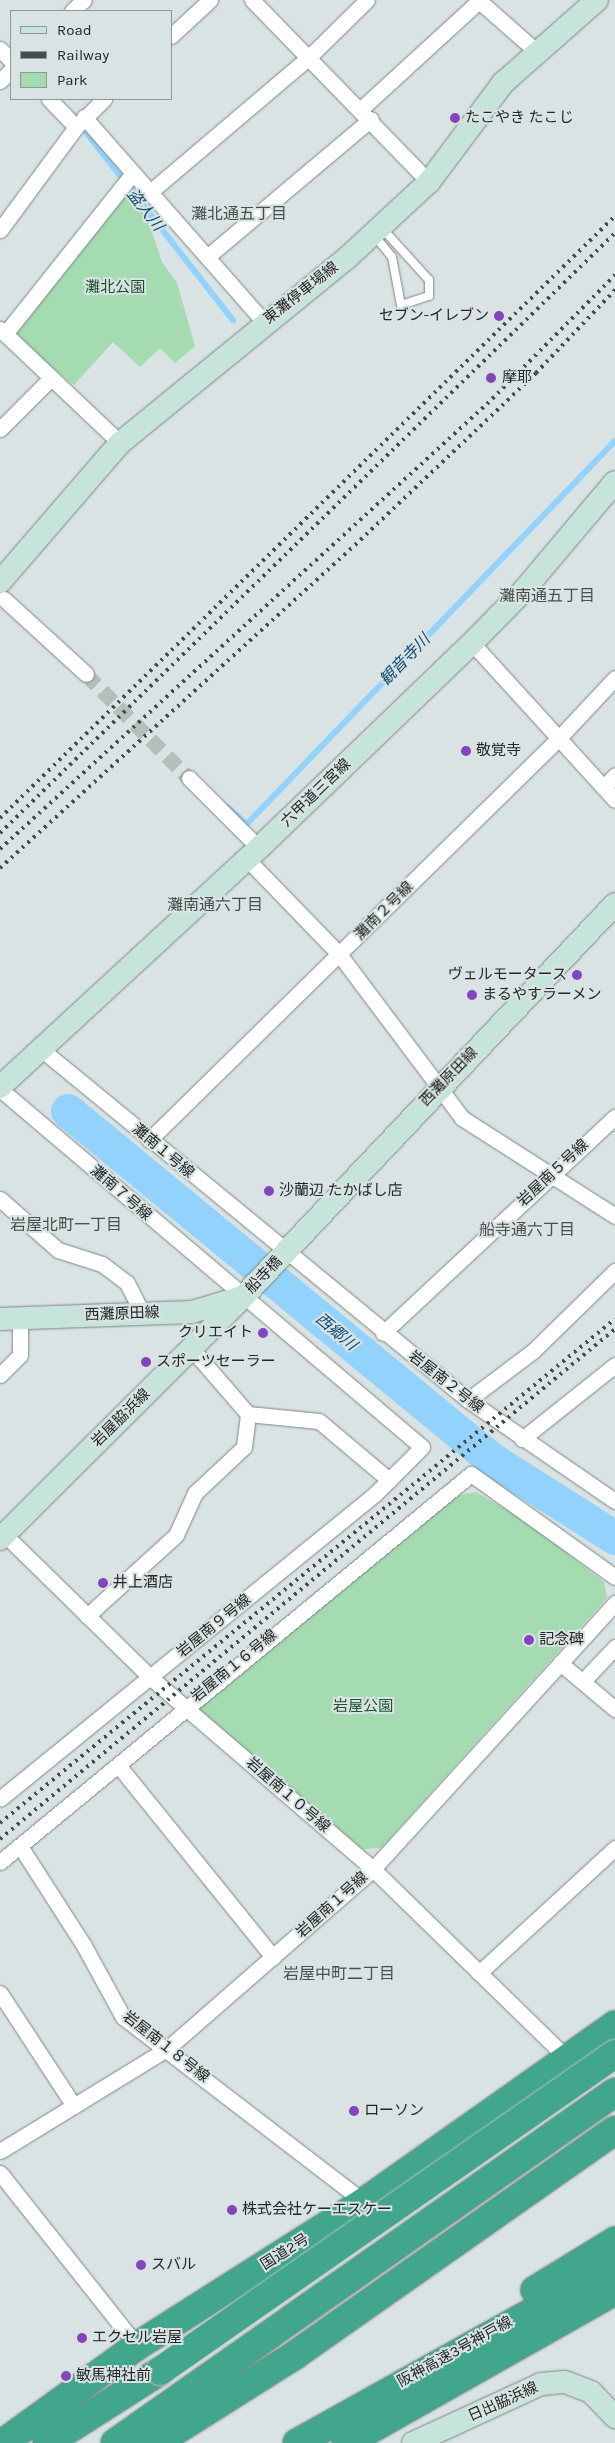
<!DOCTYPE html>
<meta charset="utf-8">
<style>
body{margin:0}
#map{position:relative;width:615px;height:2443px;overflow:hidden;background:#dae3e3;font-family:Karla,"Noto Sans JP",sans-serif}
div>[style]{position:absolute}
.green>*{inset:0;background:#a4dbb0}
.stream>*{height:5.5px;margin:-2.75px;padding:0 2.75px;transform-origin:2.75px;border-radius:2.75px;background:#92d2fd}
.river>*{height:34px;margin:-17px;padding:0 17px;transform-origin:17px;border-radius:17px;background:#92d2fd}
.street-tunnel>*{height:15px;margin-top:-7.5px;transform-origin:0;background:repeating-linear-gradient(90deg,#b5bdbd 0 15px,transparent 0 23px)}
.roads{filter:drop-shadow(0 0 1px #7e8686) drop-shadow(0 0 1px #7e8686)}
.lane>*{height:8px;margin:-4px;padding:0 4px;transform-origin:4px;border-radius:4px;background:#fff}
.street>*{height:15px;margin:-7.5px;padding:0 7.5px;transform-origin:7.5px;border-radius:7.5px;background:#fff}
.secondary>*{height:22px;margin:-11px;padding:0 11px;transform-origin:11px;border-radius:11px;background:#c6e4dc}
.highway>*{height:28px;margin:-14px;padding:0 14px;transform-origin:14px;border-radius:14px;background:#41a68c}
.rail>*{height:4px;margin-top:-2px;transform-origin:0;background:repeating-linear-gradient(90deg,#464b4b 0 2.5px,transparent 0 7.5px)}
.bridges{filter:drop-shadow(0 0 1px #bdbebe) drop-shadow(0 0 1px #bdbebe)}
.highway-bridge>*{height:28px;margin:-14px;padding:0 14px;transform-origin:14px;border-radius:14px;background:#41a68c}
.dots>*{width:14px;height:14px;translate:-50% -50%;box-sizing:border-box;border:2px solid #dae3e3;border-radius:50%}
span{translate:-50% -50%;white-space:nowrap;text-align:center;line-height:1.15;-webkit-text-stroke:4px #dae3e3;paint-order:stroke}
.poi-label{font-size:15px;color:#222626}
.left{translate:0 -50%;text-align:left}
.right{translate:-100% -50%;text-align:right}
.park-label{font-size:15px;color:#1d542e}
.street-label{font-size:15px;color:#222626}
.water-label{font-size:16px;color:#0f4f73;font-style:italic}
.neighbourhood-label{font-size:16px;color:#48504f}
.legend{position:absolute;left:10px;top:10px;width:162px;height:90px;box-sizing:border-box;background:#dae3e3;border:1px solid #909797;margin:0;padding:6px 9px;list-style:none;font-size:15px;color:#222626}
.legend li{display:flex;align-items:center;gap:10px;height:25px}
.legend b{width:25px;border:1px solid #909797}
</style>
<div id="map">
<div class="green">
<div style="clip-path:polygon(127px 189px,139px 193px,162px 262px,177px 283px,195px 346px,175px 363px,160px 348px,140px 367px,113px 342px,74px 385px,10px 333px)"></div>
<div style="clip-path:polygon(476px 1492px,525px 1521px,604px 1582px,607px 1598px,381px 1848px,362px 1849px,195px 1706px,453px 1496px)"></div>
</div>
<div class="stream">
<div style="left:80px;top:124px;width:249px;rotate:52deg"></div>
<div style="left:228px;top:807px;width:25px;rotate:42deg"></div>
<div style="left:247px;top:824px;width:531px;rotate:-46.14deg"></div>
</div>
<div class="river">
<div style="left:68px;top:1111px;width:548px;rotate:39.44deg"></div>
<div style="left:491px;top:1459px;width:147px;rotate:32.5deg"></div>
</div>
<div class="street-tunnel">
<div style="left:86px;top:674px;width:146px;rotate:45.3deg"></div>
</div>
<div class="roads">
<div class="lane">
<div style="left:374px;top:235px;width:28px;rotate:51deg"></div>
<div style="left:392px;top:257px;width:49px;rotate:79.4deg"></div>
<div style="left:401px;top:305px;width:29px;rotate:-18deg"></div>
<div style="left:429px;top:296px;width:16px;rotate:-90deg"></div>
<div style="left:429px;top:280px;width:70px;rotate:-132.1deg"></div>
</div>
<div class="street">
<div style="left:252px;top:0;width:254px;rotate:45.8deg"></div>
<div style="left:478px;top:0;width:77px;rotate:41.3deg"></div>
<div style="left:72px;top:11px;width:16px;rotate:-43deg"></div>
<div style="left:171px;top:36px;width:53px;rotate:-42.7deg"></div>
<div style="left:0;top:49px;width:16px;rotate:47deg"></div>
<div style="left:0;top:81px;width:16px;rotate:-45deg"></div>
<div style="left:49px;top:99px;width:39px;rotate:46deg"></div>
<div style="left:362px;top:108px;width:160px;rotate:-42.5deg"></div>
<div style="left:84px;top:117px;width:273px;rotate:48.7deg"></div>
<div style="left:150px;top:192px;width:209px;rotate:-40.3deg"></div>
<div style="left:309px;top:57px;width:81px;rotate:-44.5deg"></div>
<div style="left:0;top:230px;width:128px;rotate:-53.6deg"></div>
<div style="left:76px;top:127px;width:40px;rotate:-45deg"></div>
<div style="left:207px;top:257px;width:214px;rotate:-40.1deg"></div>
<div style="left:0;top:329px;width:166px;rotate:43.5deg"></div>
<div style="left:5px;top:334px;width:206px;rotate:-51.5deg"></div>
<div style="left:0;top:429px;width:72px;rotate:-45deg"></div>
<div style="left:4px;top:599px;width:111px;rotate:42.4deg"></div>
<div style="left:472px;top:643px;width:212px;rotate:47.7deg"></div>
<div style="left:189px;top:778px;width:99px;rotate:45deg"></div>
<div style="left:604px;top:787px;width:16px;rotate:-47deg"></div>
<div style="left:247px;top:859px;width:132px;rotate:45.9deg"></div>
<div style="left:339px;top:954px;width:205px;rotate:53.1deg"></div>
<div style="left:462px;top:1118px;width:182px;rotate:32.6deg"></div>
<div style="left:41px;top:1049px;width:553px;rotate:39.42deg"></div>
<div style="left:468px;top:1400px;width:178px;rotate:34.5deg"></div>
<div style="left:0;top:1089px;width:553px;rotate:40.31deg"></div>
<div style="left:422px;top:1447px;width:66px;rotate:135deg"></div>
<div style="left:375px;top:1494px;width:483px;rotate:140.9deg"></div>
<div style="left:149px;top:1140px;width:574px;rotate:-44.44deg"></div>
<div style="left:559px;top:738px;width:82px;rotate:-47deg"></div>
<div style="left:0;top:1199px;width:77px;rotate:41.3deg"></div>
<div style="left:58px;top:1250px;width:46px;rotate:17.7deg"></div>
<div style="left:102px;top:1264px;width:31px;rotate:37deg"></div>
<div style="left:127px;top:1283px;width:35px;rotate:63deg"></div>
<div style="left:383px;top:1333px;width:317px;rotate:-43deg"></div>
<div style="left:191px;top:1348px;width:87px;rotate:49.2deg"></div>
<div style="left:248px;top:1414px;width:71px;rotate:5.6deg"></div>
<div style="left:319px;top:1421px;width:92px;rotate:40.1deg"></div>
<div style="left:0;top:1375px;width:28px;rotate:-45deg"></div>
<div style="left:20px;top:1355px;width:37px;rotate:-90deg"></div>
<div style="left:468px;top:1400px;width:81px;rotate:-37deg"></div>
<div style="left:533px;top:1351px;width:115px;rotate:-44.3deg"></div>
<div style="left:522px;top:1439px;width:119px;rotate:-38.5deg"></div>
<div style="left:0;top:1530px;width:211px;rotate:44.4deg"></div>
<div style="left:151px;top:1678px;width:293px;rotate:40.7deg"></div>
<div style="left:373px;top:1869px;width:272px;rotate:44.3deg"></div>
<div style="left:87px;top:1616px;width:120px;rotate:-42.3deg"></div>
<div style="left:176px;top:1535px;width:46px;rotate:-65.7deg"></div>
<div style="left:195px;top:1493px;width:67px;rotate:-43.2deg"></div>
<div style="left:244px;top:1447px;width:33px;rotate:-83deg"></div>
<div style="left:560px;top:1663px;width:72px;rotate:39.9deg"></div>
<div style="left:583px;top:1681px;width:47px;rotate:-46.7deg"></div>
<div style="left:118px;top:1765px;width:247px;rotate:51.1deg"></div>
<div style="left:20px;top:1846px;width:117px;rotate:57.3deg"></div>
<div style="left:83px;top:1944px;width:83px;rotate:61.3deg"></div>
<div style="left:123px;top:2017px;width:304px;rotate:37.5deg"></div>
<div style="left:0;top:1862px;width:610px;rotate:-39.48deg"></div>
<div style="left:471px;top:1474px;width:177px;rotate:35.6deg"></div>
<div style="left:479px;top:1973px;width:185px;rotate:-42.6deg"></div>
<div style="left:0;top:1993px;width:135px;rotate:56.8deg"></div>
<div style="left:0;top:2151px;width:197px;rotate:-31.5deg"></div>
<div style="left:168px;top:2048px;width:272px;rotate:-41.1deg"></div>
<div style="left:373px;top:1869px;width:360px;rotate:-47.7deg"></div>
<div style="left:0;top:2173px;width:221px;rotate:51.6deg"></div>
</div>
<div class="secondary">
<div style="left:0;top:582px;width:184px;rotate:-49.2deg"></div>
<div style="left:120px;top:443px;width:294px;rotate:-39.2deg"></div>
<div style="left:348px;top:257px;width:110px;rotate:-42.8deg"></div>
<div style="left:429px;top:182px;width:124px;rotate:-53.2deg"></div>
<div style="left:503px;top:83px;width:125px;rotate:-41.4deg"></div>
<div style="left:0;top:1087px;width:352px;rotate:-42.7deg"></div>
<div style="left:259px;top:848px;width:296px;rotate:-43.9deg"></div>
<div style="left:472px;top:643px;width:74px;rotate:-45.5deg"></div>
<div style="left:524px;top:590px;width:141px;rotate:-49.9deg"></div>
<div style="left:0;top:1319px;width:192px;rotate:-2.1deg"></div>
<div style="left:192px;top:1312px;width:49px;rotate:-16.6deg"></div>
<div style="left:0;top:1539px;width:343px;rotate:-44.9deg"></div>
<div style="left:243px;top:1297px;width:541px;rotate:-46.57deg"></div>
<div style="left:413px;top:2443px;width:141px;rotate:-24.7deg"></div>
<div style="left:541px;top:2384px;width:24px;rotate:-5deg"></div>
<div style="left:565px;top:2382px;width:28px;rotate:21deg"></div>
<div style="left:591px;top:2392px;width:35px;rotate:46deg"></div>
</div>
<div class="highway">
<div style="left:535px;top:2290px;width:94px;rotate:-31.5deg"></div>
<div style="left:3px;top:2443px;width:165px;rotate:-35.9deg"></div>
<div style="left:137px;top:2346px;width:269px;rotate:-32.4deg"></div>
<div style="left:364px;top:2202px;width:307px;rotate:-35.2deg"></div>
<div style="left:47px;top:2443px;width:134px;rotate:-32.5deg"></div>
<div style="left:115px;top:2443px;width:611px;rotate:-35.07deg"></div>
<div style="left:156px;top:2443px;width:165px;rotate:-32.3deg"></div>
<div style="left:295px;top:2355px;width:391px;rotate:-35.1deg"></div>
<div style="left:297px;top:2443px;width:364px;rotate:-29.1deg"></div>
<div style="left:346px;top:2443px;width:309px;rotate:-29.5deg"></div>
</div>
</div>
<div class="rail">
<div style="left:0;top:818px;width:861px;rotate:-44.39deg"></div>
<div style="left:0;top:833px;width:859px;rotate:-44.29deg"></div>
<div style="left:0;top:849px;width:660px;rotate:-42.42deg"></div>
<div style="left:487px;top:404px;width:182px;rotate:-45.2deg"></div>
<div style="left:0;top:868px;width:480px;rotate:-42.3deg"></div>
<div style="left:355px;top:545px;width:250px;rotate:-43.5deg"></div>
<div style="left:536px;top:373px;width:115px;rotate:-46.4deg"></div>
<div style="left:0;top:1823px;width:795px;rotate:-39.34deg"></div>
<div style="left:0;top:1839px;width:799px;rotate:-39.67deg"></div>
</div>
<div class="bridges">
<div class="highway-bridge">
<div style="left:160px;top:2371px;width:555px;rotate:-34.87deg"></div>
</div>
</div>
<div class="dots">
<div style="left:455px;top:118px;background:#8345bb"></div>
<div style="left:499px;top:316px;background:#8345bb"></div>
<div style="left:491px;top:378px;background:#8345bb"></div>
<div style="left:466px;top:751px;background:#8345bb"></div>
<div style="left:577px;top:975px;background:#8345bb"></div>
<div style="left:472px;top:995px;background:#8345bb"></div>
<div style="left:269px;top:1191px;background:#8345bb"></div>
<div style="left:263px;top:1333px;background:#8345bb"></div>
<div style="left:146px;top:1362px;background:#8345bb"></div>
<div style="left:103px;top:1583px;background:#8345bb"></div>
<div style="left:529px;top:1640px;background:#8345bb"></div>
<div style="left:354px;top:2111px;background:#8345bb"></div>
<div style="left:232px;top:2210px;background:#8345bb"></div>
<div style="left:141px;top:2265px;background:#8345bb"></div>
<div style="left:82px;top:2338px;background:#8345bb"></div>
<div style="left:66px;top:2376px;background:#8345bb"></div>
</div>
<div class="poi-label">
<span class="left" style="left:465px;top:118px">たこやき たこじ</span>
<span class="right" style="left:489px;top:316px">セブン-イレブン</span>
<span class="left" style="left:502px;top:378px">摩耶</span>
<span class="left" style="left:476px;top:751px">敬覚寺</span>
<span class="right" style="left:567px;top:975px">ヴェルモータース</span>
<span class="left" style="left:482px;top:995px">まるやすラーメン</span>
<span class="left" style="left:279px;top:1191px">沙蘭辺 たかばし店</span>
<span class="right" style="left:253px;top:1333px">クリエイト</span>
<span class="left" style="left:156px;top:1362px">スポーツセーラー</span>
<span class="left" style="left:113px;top:1583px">井上酒店</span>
<span class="left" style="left:539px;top:1640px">記念碑</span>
<span class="left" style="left:364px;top:2111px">ローソン</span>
<span class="left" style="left:242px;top:2210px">株式会社ケーエスケー</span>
<span class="left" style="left:151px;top:2265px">スバル</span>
<span class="left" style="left:92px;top:2338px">エクセル岩屋</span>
<span class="left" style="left:76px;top:2376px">敏馬神社前</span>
</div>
<div class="park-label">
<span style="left:115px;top:288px">灘北公園</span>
<span style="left:363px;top:1707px">岩屋公園</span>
</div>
<div class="street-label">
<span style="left:301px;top:293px;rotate:-38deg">東灘停車場線</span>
<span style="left:316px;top:793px;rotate:-44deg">六甲道三宮線</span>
<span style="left:384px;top:911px;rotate:-45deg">灘南２号線</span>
<span style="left:449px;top:1077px;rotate:-46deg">西灘原田線</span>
<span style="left:163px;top:1151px;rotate:40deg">灘南１号線</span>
<span style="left:553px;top:1173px;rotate:-43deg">岩屋南５号線</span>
<span style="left:121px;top:1193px;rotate:41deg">灘南７号線</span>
<span style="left:264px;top:1275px;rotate:-46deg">船寺橋</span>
<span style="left:122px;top:1314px;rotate:-2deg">西灘原田線</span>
<span style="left:446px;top:1382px;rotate:38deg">岩屋南２号線</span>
<span style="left:121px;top:1418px;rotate:-45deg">岩屋脇浜線</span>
<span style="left:214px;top:1626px;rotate:-39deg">岩屋南９号線</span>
<span style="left:234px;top:1666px;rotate:-39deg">岩屋南１６号線</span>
<span style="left:288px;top:1795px;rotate:41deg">岩屋南１０号線</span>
<span style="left:332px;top:1905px;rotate:-42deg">岩屋南１号線</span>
<span style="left:166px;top:2047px;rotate:38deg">岩屋南１８号線</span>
<span style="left:285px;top:2252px;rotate:-32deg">国道2号</span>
<span style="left:455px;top:2352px;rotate:-29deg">阪神高速3号神戸線</span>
<span style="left:503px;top:2402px;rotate:-24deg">日出脇浜線</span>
</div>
<div class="water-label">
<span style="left:145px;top:210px;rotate:52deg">盗人川</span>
<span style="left:405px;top:660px;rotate:-46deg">観音寺川</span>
<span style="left:336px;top:1332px;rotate:40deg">西郷川</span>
</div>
<div class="neighbourhood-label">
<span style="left:239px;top:214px">灘北通五丁目</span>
<span style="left:547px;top:596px">灘南通五丁目</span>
<span style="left:215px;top:905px">灘南通六丁目</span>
<span style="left:66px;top:1225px">岩屋北町一丁目</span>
<span style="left:527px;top:1230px">船寺通六丁目</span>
<span style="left:339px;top:1974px">岩屋中町二丁目</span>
</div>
<ul class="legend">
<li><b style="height:6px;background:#c6e4dc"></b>Road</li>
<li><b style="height:6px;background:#464b4b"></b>Railway</li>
<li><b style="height:14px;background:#a4dbb0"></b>Park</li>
</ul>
</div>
